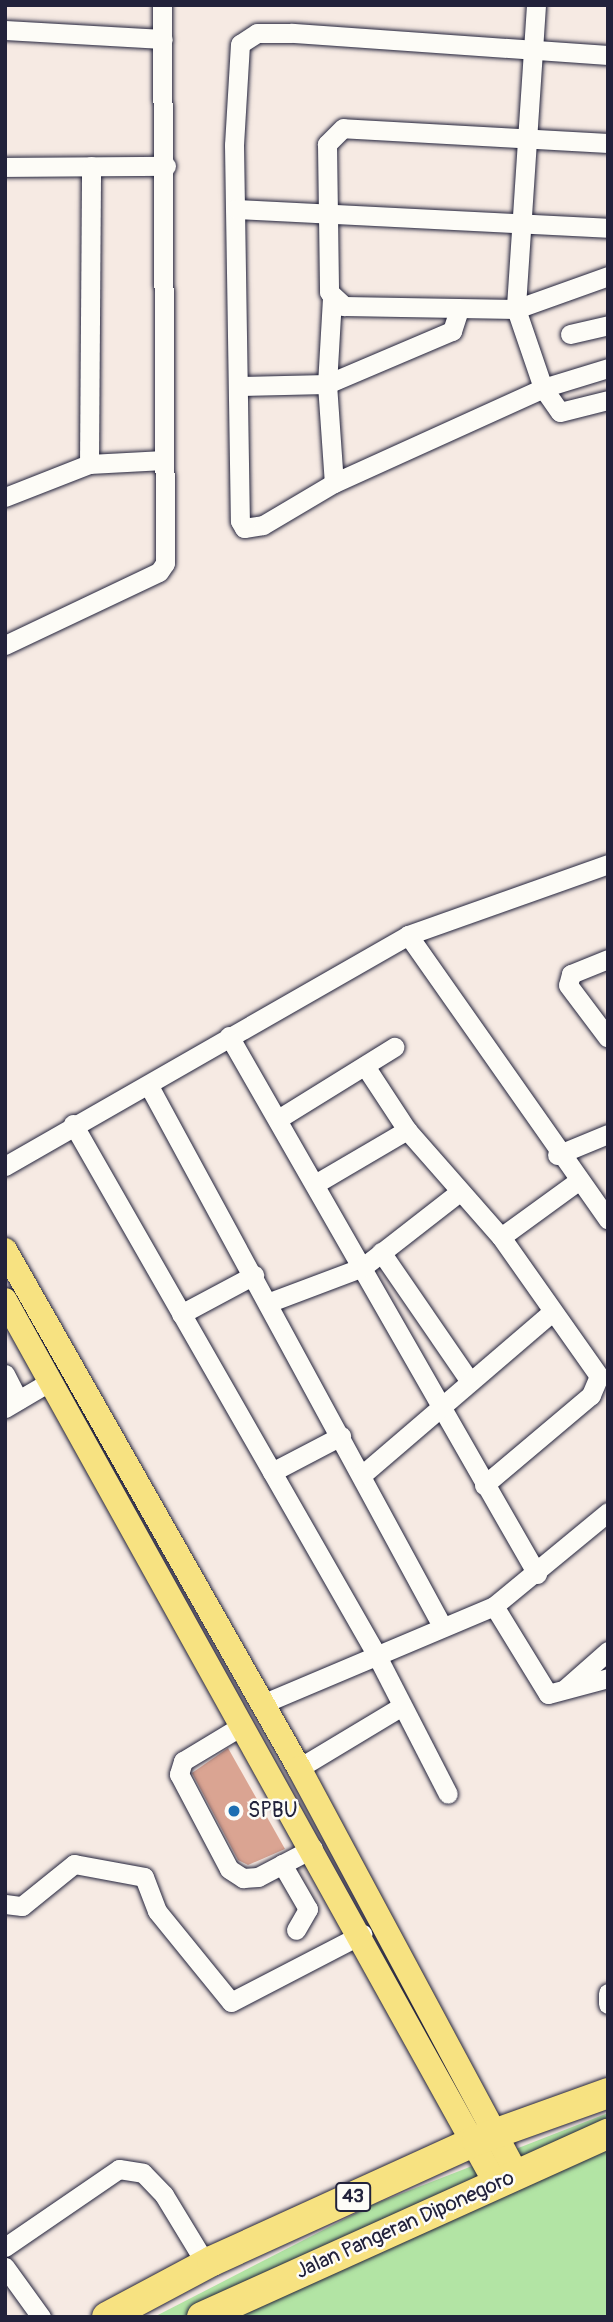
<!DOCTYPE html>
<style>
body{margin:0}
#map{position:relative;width:613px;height:2322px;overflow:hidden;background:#f6eae3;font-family:Pangolin,sans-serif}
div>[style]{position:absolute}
.green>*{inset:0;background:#b2e4a4}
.building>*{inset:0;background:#daa492}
.roads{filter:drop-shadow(0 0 2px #22223b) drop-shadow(0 0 2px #22223b)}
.minor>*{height:19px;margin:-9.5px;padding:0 9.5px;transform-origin:9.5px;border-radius:9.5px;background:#fdfcf7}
.major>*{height:24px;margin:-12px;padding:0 12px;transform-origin:12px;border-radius:12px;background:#f7e281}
.highway>*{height:30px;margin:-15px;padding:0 15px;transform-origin:15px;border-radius:15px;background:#f7e281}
.dots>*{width:19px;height:19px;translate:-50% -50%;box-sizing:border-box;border:4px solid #fdfcf7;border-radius:50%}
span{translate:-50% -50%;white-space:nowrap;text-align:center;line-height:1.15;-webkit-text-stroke:5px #fdfcf7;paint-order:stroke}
.shield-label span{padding:2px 5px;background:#fdfcf7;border:2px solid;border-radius:5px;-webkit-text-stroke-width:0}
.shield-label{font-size:19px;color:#22223b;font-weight:700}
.poi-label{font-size:21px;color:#22223b}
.left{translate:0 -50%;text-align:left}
.street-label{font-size:21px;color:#22223b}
.frame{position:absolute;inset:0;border:7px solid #22223b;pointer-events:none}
</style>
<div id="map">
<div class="green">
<div style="clip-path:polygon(608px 2113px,608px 2317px,154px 2317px,372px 2205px)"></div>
</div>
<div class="building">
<div style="clip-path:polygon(228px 1748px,285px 1849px,248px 1865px,238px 1860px,192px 1773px)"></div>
</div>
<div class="roads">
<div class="minor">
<div style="left:536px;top:5px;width:305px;rotate:93.8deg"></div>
<div style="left:516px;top:309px;width:83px;rotate:71.1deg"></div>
<div style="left:543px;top:388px;width:68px;rotate:-17.1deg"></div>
<div style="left:5px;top:30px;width:158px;rotate:3.3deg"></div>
<div style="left:608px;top:55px;width:318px;rotate:-176deg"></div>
<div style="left:291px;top:33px;width:34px;rotate:180deg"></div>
<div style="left:257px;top:33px;width:20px;rotate:147deg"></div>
<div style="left:240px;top:44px;width:101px;rotate:93.4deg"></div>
<div style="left:234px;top:145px;width:376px;rotate:89.1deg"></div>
<div style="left:240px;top:521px;width:8px;rotate:60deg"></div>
<div style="left:244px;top:528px;width:19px;rotate:-9deg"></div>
<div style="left:263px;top:525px;width:82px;rotate:-30.6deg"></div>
<div style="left:334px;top:483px;width:230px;rotate:-24.4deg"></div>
<div style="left:543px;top:388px;width:29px;rotate:55deg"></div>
<div style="left:560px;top:412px;width:49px;rotate:-14deg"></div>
<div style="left:608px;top:143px;width:265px;rotate:-176.8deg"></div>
<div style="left:343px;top:128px;width:23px;rotate:135deg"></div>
<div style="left:327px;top:144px;width:148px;rotate:89.2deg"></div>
<div style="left:329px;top:292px;width:21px;rotate:43deg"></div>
<div style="left:344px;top:306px;width:172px;rotate:1deg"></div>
<div style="left:516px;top:309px;width:98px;rotate:-19.7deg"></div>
<div style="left:5px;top:167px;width:161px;rotate:-0.4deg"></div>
<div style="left:236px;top:209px;width:372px;rotate:2.9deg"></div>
<div style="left:332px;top:298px;width:86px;rotate:93.3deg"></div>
<div style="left:327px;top:384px;width:99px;rotate:86deg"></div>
<div style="left:570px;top:334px;width:39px;rotate:-13deg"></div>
<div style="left:241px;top:386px;width:86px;rotate:-1.3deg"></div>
<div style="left:327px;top:384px;width:136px;rotate:-23deg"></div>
<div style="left:452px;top:331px;width:23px;rotate:-72deg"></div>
<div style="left:89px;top:464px;width:298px;rotate:-89.6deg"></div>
<div style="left:5px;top:497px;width:90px;rotate:-21.4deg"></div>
<div style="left:89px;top:464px;width:75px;rotate:-3.1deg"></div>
<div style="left:5px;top:645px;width:170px;rotate:-25.4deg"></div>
<div style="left:159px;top:572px;width:11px;rotate:-56deg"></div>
<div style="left:165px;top:563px;width:558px;rotate:-90.31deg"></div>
<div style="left:408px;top:935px;width:348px;rotate:54.9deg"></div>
<div style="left:608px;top:959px;width:40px;rotate:158deg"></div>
<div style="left:571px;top:974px;width:11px;rotate:105deg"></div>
<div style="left:568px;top:985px;width:66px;rotate:53deg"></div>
<div style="left:229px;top:1036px;width:620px;rotate:60.21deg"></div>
<div style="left:365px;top:1066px;width:77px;rotate:56.7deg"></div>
<div style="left:407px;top:1130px;width:142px;rotate:48.7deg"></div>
<div style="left:501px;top:1237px;width:170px;rotate:54.8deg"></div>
<div style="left:599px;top:1376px;width:21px;rotate:113deg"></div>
<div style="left:591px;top:1395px;width:140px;rotate:139.9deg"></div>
<div style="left:149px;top:1086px;width:612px;rotate:61.51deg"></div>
<div style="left:278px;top:1119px;width:137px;rotate:-31.8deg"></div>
<div style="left:73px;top:1124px;width:610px;rotate:60.24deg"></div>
<div style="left:376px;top:1654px;width:157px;rotate:62.8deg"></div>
<div style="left:557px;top:1155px;width:55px;rotate:-22.4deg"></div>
<div style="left:5px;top:1166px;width:465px;rotate:-29.8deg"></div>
<div style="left:408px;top:935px;width:212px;rotate:-19.5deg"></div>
<div style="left:315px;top:1184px;width:107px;rotate:-30.4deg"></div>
<div style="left:501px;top:1237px;width:95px;rotate:-36deg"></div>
<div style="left:381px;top:1252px;width:155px;rotate:55.5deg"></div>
<div style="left:270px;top:1302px;width:99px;rotate:-20.6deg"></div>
<div style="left:363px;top:1267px;width:120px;rotate:-37.9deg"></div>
<div style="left:181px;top:1314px;width:83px;rotate:-28.1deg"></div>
<div style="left:5px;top:1374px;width:29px;rotate:63deg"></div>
<div style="left:5px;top:1408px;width:53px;rotate:-30.4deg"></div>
<div style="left:272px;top:1472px;width:78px;rotate:-27.6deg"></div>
<div style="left:363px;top:1474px;width:249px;rotate:-40.6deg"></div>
<div style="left:494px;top:1606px;width:103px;rotate:58.5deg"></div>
<div style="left:548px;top:1694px;width:62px;rotate:-14.9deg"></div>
<div style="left:566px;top:1688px;width:56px;rotate:-41.4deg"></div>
<div style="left:262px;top:1704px;width:252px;rotate:-22.9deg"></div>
<div style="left:494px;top:1606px;width:148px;rotate:-39.5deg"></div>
<div style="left:243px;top:1725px;width:70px;rotate:149deg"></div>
<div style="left:183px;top:1761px;width:14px;rotate:107deg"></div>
<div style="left:179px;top:1774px;width:107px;rotate:62.2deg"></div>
<div style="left:229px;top:1869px;width:17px;rotate:33deg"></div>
<div style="left:243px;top:1878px;width:15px;rotate:-4deg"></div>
<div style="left:258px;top:1877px;width:62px;rotate:-27.8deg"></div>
<div style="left:299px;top:1768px;width:120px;rotate:-31deg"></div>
<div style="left:282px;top:1864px;width:52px;rotate:60deg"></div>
<div style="left:308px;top:1909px;width:24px;rotate:120deg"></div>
<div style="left:5px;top:1904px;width:17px;rotate:7deg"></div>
<div style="left:22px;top:1906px;width:67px;rotate:-38.9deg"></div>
<div style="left:74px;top:1864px;width:71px;rotate:10.5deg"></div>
<div style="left:144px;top:1877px;width:36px;rotate:69deg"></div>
<div style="left:157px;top:1911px;width:117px;rotate:50.9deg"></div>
<div style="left:231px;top:2002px;width:148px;rotate:-27.4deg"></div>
<div style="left:608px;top:1993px;width:11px;rotate:90deg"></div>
<div style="left:5px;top:2247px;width:138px;rotate:-34.4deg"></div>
<div style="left:119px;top:2169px;width:24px;rotate:9deg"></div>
<div style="left:143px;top:2173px;width:30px;rotate:46deg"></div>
<div style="left:164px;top:2195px;width:81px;rotate:58.7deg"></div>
<div style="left:5px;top:2267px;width:62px;rotate:54.2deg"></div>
</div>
<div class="major">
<div style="left:5px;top:1250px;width:596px;rotate:60.42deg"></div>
<div style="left:299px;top:1768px;width:462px;rotate:61.8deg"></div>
<div style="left:5px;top:1300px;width:1011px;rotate:60.95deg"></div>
</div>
<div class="highway">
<div style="left:107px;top:2317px;width:119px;rotate:-28.1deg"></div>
<div style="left:212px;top:2261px;width:291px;rotate:-24.5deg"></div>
<div style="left:477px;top:2140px;width:139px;rotate:-19.7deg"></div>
<div style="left:202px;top:2317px;width:445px;rotate:-24.3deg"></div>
</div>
</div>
<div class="dots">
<div style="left:234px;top:1811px;background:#1f6fb2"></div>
</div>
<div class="shield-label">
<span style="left:353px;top:2197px">43</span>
</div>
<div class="poi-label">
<span class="left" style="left:248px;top:1811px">SPBU</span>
</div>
<div class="street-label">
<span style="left:405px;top:2225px;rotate:-24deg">Jalan Pangeran Diponegoro</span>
</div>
<div class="frame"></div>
</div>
